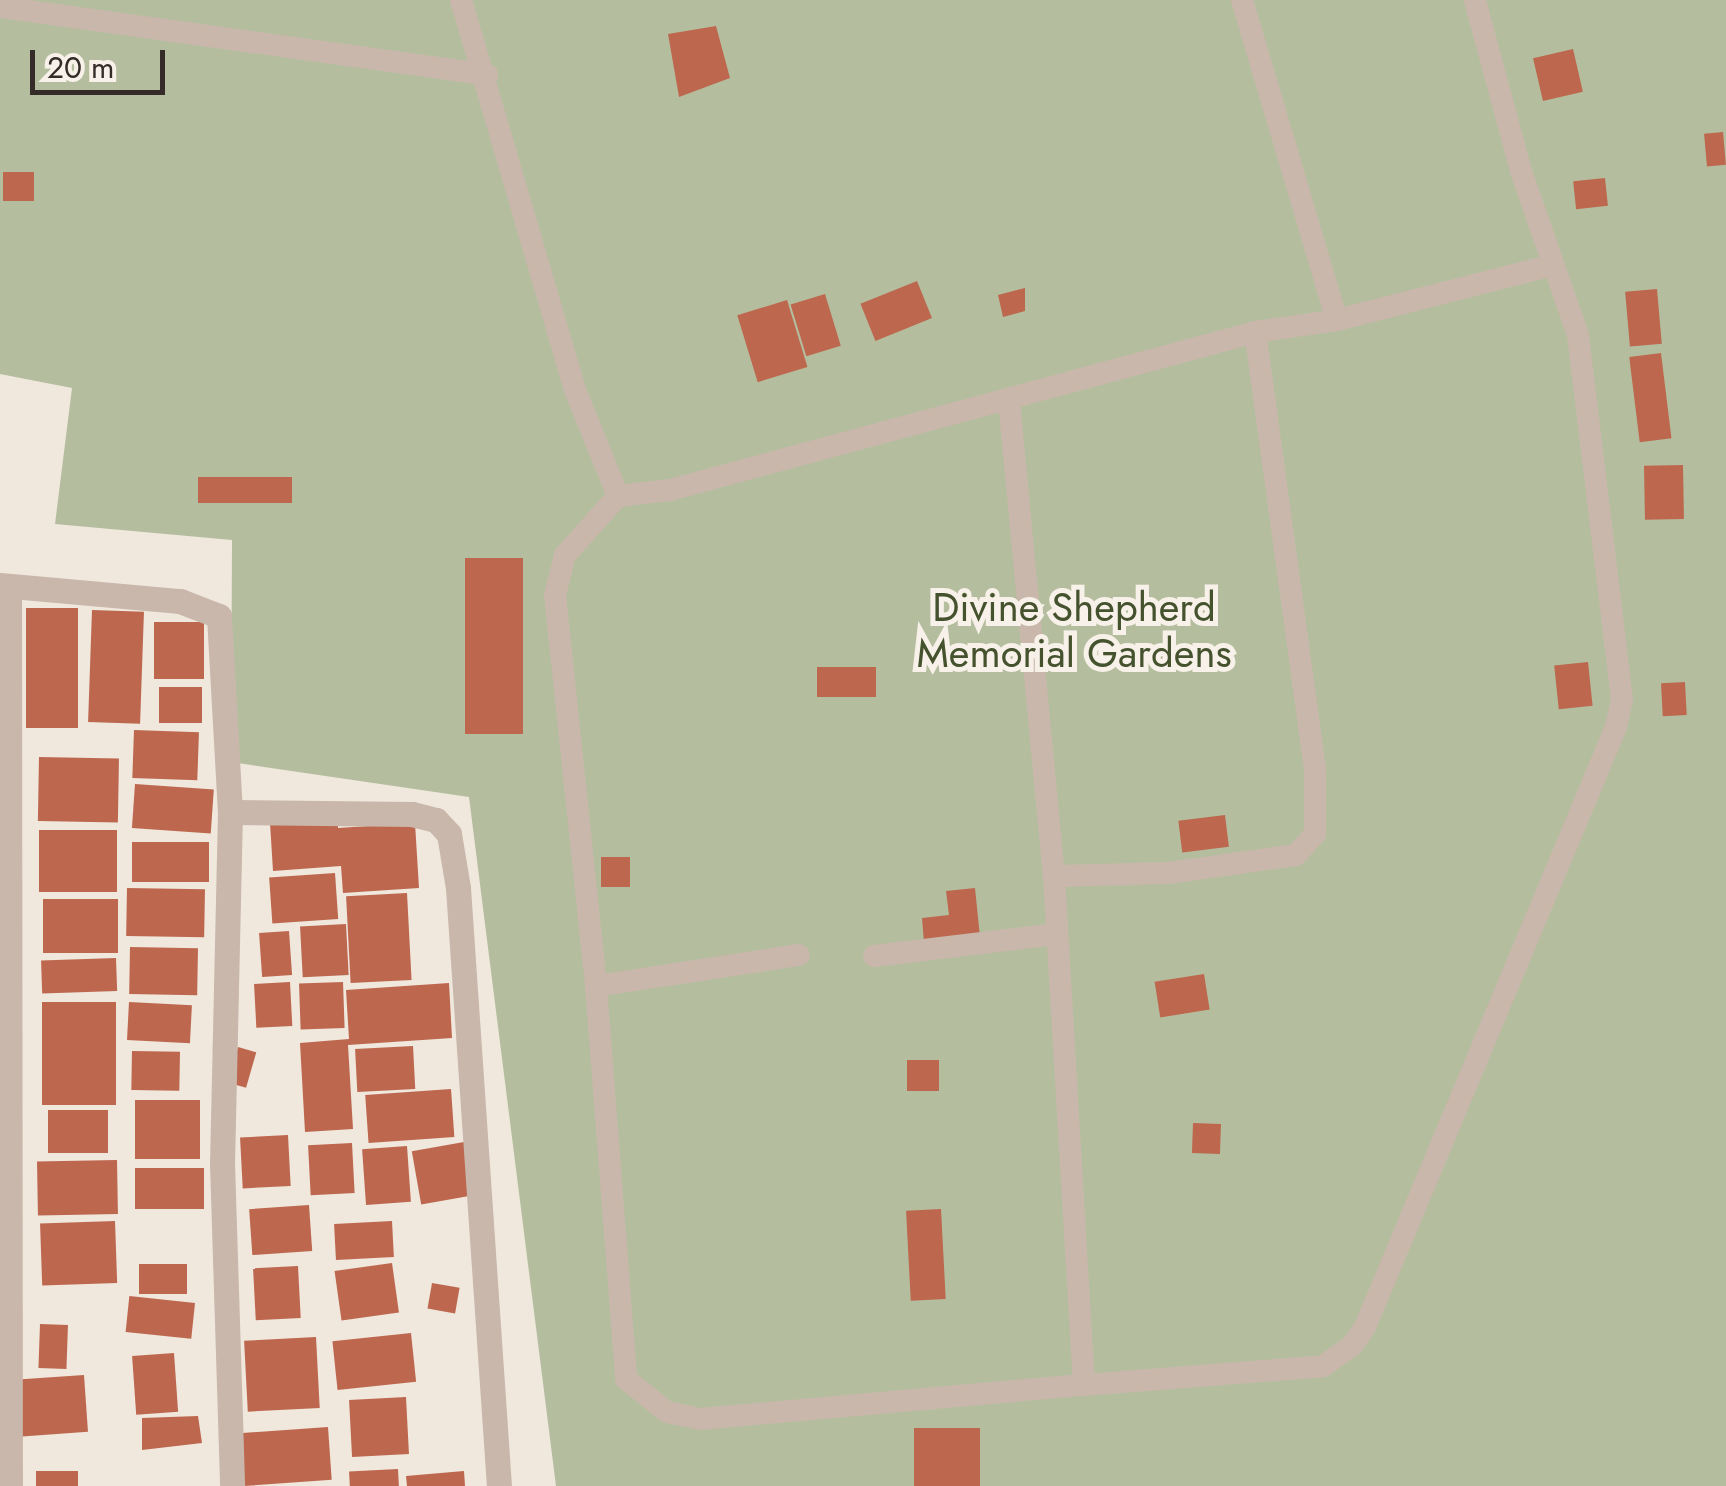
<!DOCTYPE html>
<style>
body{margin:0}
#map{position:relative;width:1726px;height:1486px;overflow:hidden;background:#f0e7dd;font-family:Jost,sans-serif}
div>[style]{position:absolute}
.green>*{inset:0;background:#b4be9e}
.building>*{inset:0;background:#bd674e;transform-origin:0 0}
.lane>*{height:22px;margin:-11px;padding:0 11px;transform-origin:11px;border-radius:11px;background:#c8b7aa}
.street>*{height:25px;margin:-12.5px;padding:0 12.5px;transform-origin:12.5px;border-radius:12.5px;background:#c8b7aa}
span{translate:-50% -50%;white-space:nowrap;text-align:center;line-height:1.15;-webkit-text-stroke:10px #f8f1e9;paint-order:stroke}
.park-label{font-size:40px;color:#45522e}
.scale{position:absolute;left:30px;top:50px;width:135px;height:45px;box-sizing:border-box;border:5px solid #352c29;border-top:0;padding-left:12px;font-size:30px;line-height:35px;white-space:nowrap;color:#352c29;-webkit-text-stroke:8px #f8f1e9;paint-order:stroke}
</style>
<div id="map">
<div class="green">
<div style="clip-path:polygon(0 0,1726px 0,1726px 1486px,556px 1486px,469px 797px,231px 762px,232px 540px,55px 524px,72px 388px,0 374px)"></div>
</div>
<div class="building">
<div style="clip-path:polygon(716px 26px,730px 78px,679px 97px,668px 34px)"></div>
<div style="left:1573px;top:49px;width:44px;height:41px;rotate:77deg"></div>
<div style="left:1723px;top:132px;width:33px;height:19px;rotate:85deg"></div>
<div style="left:3px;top:172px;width:31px;height:29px"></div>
<div style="left:1605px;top:178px;width:28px;height:32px;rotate:84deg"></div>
<div style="left:917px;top:281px;width:40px;height:61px;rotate:68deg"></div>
<div style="clip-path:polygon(1025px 288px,1025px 311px,1003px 317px,998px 295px)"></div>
<div style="left:1657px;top:289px;width:55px;height:32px;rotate:85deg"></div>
<div style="left:825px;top:294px;width:54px;height:36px;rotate:73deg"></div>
<div style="left:787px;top:300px;width:70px;height:52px;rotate:73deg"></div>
<div style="left:1661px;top:353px;width:86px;height:32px;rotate:83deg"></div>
<div style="left:1683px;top:465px;width:54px;height:39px;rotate:89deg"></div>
<div style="left:292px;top:477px;width:26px;height:94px;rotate:90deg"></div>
<div style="left:465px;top:558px;width:58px;height:176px"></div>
<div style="left:78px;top:608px;width:120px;height:52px;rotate:90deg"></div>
<div style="left:92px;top:610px;width:52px;height:112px;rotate:2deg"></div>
<div style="left:204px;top:622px;width:57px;height:50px;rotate:90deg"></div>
<div style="left:1588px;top:662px;width:44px;height:34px;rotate:84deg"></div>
<div style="left:817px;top:667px;width:59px;height:30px"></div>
<div style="left:1685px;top:682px;width:33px;height:24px;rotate:87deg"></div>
<div style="left:159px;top:687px;width:43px;height:36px"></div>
<div style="left:134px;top:730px;width:65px;height:48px;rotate:2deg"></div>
<div style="left:39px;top:757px;width:80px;height:64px;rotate:1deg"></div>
<div style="left:135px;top:784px;width:79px;height:44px;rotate:4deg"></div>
<div style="left:1225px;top:815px;width:32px;height:47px;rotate:83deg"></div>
<div style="clip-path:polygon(338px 819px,338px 828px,415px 823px,419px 888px,343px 893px,341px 866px,273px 871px,270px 823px)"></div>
<div style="left:117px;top:830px;width:62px;height:78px;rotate:90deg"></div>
<div style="left:132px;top:842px;width:77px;height:40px"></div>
<div style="left:630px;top:857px;width:30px;height:29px;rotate:90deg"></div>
<div style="left:335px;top:873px;width:46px;height:66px;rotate:86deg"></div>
<div style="left:127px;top:888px;width:78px;height:48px;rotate:1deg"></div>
<div style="clip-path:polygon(975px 888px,980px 937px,924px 943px,922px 918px,949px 915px,946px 891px)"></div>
<div style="left:407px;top:893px;width:87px;height:61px;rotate:87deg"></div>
<div style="left:43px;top:899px;width:75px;height:54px"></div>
<div style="left:346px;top:924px;width:51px;height:46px;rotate:87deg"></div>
<div style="left:289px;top:931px;width:44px;height:30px;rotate:86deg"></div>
<div style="left:130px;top:947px;width:68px;height:47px;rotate:1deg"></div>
<div style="left:116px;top:958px;width:33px;height:75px;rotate:88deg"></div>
<div style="left:1204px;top:974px;width:36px;height:50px;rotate:81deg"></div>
<div style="left:290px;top:982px;width:44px;height:36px;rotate:87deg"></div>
<div style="left:343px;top:982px;width:46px;height:44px;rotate:88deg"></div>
<div style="clip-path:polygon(449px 983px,452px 1038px,348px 1045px,353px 1129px,305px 1132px,300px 1043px,349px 1039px,346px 990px)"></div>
<div style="left:42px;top:1002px;width:74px;height:103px"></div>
<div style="left:129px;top:1002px;width:63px;height:38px;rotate:3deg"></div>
<div style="left:413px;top:1046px;width:43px;height:58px;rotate:87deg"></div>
<div style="left:238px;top:1047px;width:19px;height:37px;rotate:16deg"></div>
<div style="left:132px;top:1051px;width:48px;height:39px;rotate:1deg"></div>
<div style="left:939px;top:1060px;width:31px;height:32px;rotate:90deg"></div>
<div style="left:451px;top:1089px;width:48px;height:86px;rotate:86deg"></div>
<div style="left:200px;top:1100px;width:59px;height:65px;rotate:90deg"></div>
<div style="left:108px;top:1110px;width:43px;height:60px;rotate:90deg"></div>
<div style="left:1193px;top:1123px;width:28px;height:30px;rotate:2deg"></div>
<div style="left:288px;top:1135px;width:51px;height:48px;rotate:87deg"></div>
<div style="left:464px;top:1142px;width:54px;height:53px;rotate:80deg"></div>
<div style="left:352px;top:1143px;width:50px;height:44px;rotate:87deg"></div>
<div style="left:407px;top:1146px;width:56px;height:45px;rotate:86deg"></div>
<div style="left:117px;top:1160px;width:54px;height:80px;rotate:89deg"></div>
<div style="left:135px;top:1168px;width:69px;height:41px"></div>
<div style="left:309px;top:1205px;width:46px;height:60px;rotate:86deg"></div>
<div style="left:941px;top:1209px;width:90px;height:35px;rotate:87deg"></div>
<div style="left:115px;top:1221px;width:62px;height:75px;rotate:88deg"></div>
<div style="left:392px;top:1221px;width:36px;height:58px;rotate:87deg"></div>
<div style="left:392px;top:1263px;width:50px;height:58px;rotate:82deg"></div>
<div style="left:139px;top:1264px;width:48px;height:30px"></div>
<div style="left:298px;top:1266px;width:52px;height:45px;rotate:87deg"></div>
<div style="left:432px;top:1283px;width:28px;height:26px;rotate:10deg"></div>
<div style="left:195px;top:1303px;width:36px;height:66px;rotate:96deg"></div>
<div style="left:40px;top:1324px;width:28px;height:44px;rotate:2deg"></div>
<div style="left:411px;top:1333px;width:49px;height:79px;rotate:84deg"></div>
<div style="left:316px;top:1337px;width:71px;height:72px;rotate:87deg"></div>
<div style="left:174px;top:1353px;width:59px;height:42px;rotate:86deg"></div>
<div style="left:84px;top:1375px;width:57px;height:66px;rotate:86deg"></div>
<div style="left:406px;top:1397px;width:57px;height:57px;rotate:87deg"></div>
<div style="clip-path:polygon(198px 1416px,202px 1443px,142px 1450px,142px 1418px)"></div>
<div style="left:328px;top:1427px;width:53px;height:89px;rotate:86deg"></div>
<div style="left:914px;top:1428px;width:66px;height:58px"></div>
<div style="left:398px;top:1469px;width:17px;height:49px;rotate:87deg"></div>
<div style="left:36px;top:1471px;width:42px;height:15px"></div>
<div style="clip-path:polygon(464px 1471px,465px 1486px,407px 1486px,406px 1476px)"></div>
</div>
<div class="lane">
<div style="left:461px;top:0;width:406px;rotate:73.7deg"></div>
<div style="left:575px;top:390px;width:114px;rotate:67.9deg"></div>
<div style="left:618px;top:496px;width:52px;rotate:-6.6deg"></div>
<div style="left:670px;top:490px;width:606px;rotate:-15.11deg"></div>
<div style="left:1255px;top:332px;width:83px;rotate:-8.3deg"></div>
<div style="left:1337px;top:320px;width:223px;rotate:-14.3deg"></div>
<div style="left:1242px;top:0;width:334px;rotate:73.5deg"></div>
<div style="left:0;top:7px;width:492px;rotate:7.9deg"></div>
<div style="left:1009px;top:401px;width:477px;rotate:84.6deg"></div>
<div style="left:1054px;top:876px;width:510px;rotate:86.63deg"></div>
<div style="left:1084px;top:1385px;width:240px;rotate:-4.5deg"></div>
<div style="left:1323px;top:1366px;width:35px;rotate:-35deg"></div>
<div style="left:1352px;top:1346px;width:23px;rotate:-56deg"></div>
<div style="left:1365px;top:1327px;width:650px;rotate:-67.3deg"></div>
<div style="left:1616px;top:727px;width:29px;rotate:-78deg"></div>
<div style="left:1622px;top:699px;width:367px;rotate:-96.9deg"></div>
<div style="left:1578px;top:335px;width:174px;rotate:-109.2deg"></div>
<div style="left:1521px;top:171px;width:177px;rotate:-105.1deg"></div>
<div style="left:618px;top:496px;width:79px;rotate:131.9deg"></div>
<div style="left:565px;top:555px;width:41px;rotate:104deg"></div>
<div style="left:555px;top:595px;width:393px;rotate:84deg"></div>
<div style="left:596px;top:986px;width:394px;rotate:85.6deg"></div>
<div style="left:626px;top:1379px;width:53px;rotate:38.8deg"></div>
<div style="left:667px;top:1412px;width:34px;rotate:12deg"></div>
<div style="left:700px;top:1419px;width:386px;rotate:-5.1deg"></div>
<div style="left:1054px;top:876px;width:114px;rotate:-1.5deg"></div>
<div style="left:1168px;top:873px;width:129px;rotate:-8deg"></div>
<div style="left:1296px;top:855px;width:28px;rotate:-48deg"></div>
<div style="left:1315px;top:834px;width:65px;rotate:-90deg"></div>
<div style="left:1315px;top:769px;width:441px;rotate:-97.8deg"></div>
<div style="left:874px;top:956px;width:184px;rotate:-6.9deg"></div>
<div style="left:596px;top:986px;width:205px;rotate:-8.7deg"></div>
</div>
<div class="street">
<div style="left:0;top:585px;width:181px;rotate:5.1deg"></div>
<div style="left:180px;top:601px;width:42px;rotate:21deg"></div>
<div style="left:219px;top:616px;width:196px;rotate:86.8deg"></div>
<div style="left:230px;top:812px;width:351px;rotate:91.3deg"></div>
<div style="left:222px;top:1163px;width:323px;rotate:88.2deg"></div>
<div style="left:9px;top:587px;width:899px;rotate:89.94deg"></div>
<div style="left:230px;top:812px;width:182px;rotate:0.6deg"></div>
<div style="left:412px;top:814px;width:25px;rotate:14deg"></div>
<div style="left:436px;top:820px;width:19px;rotate:47deg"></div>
<div style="left:449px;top:834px;width:55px;rotate:80.5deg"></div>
<div style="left:458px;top:888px;width:599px;rotate:86.08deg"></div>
</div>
<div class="park-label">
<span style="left:1074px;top:630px">Divine Shepherd<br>Memorial Gardens</span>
</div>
<div class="scale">20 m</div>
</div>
